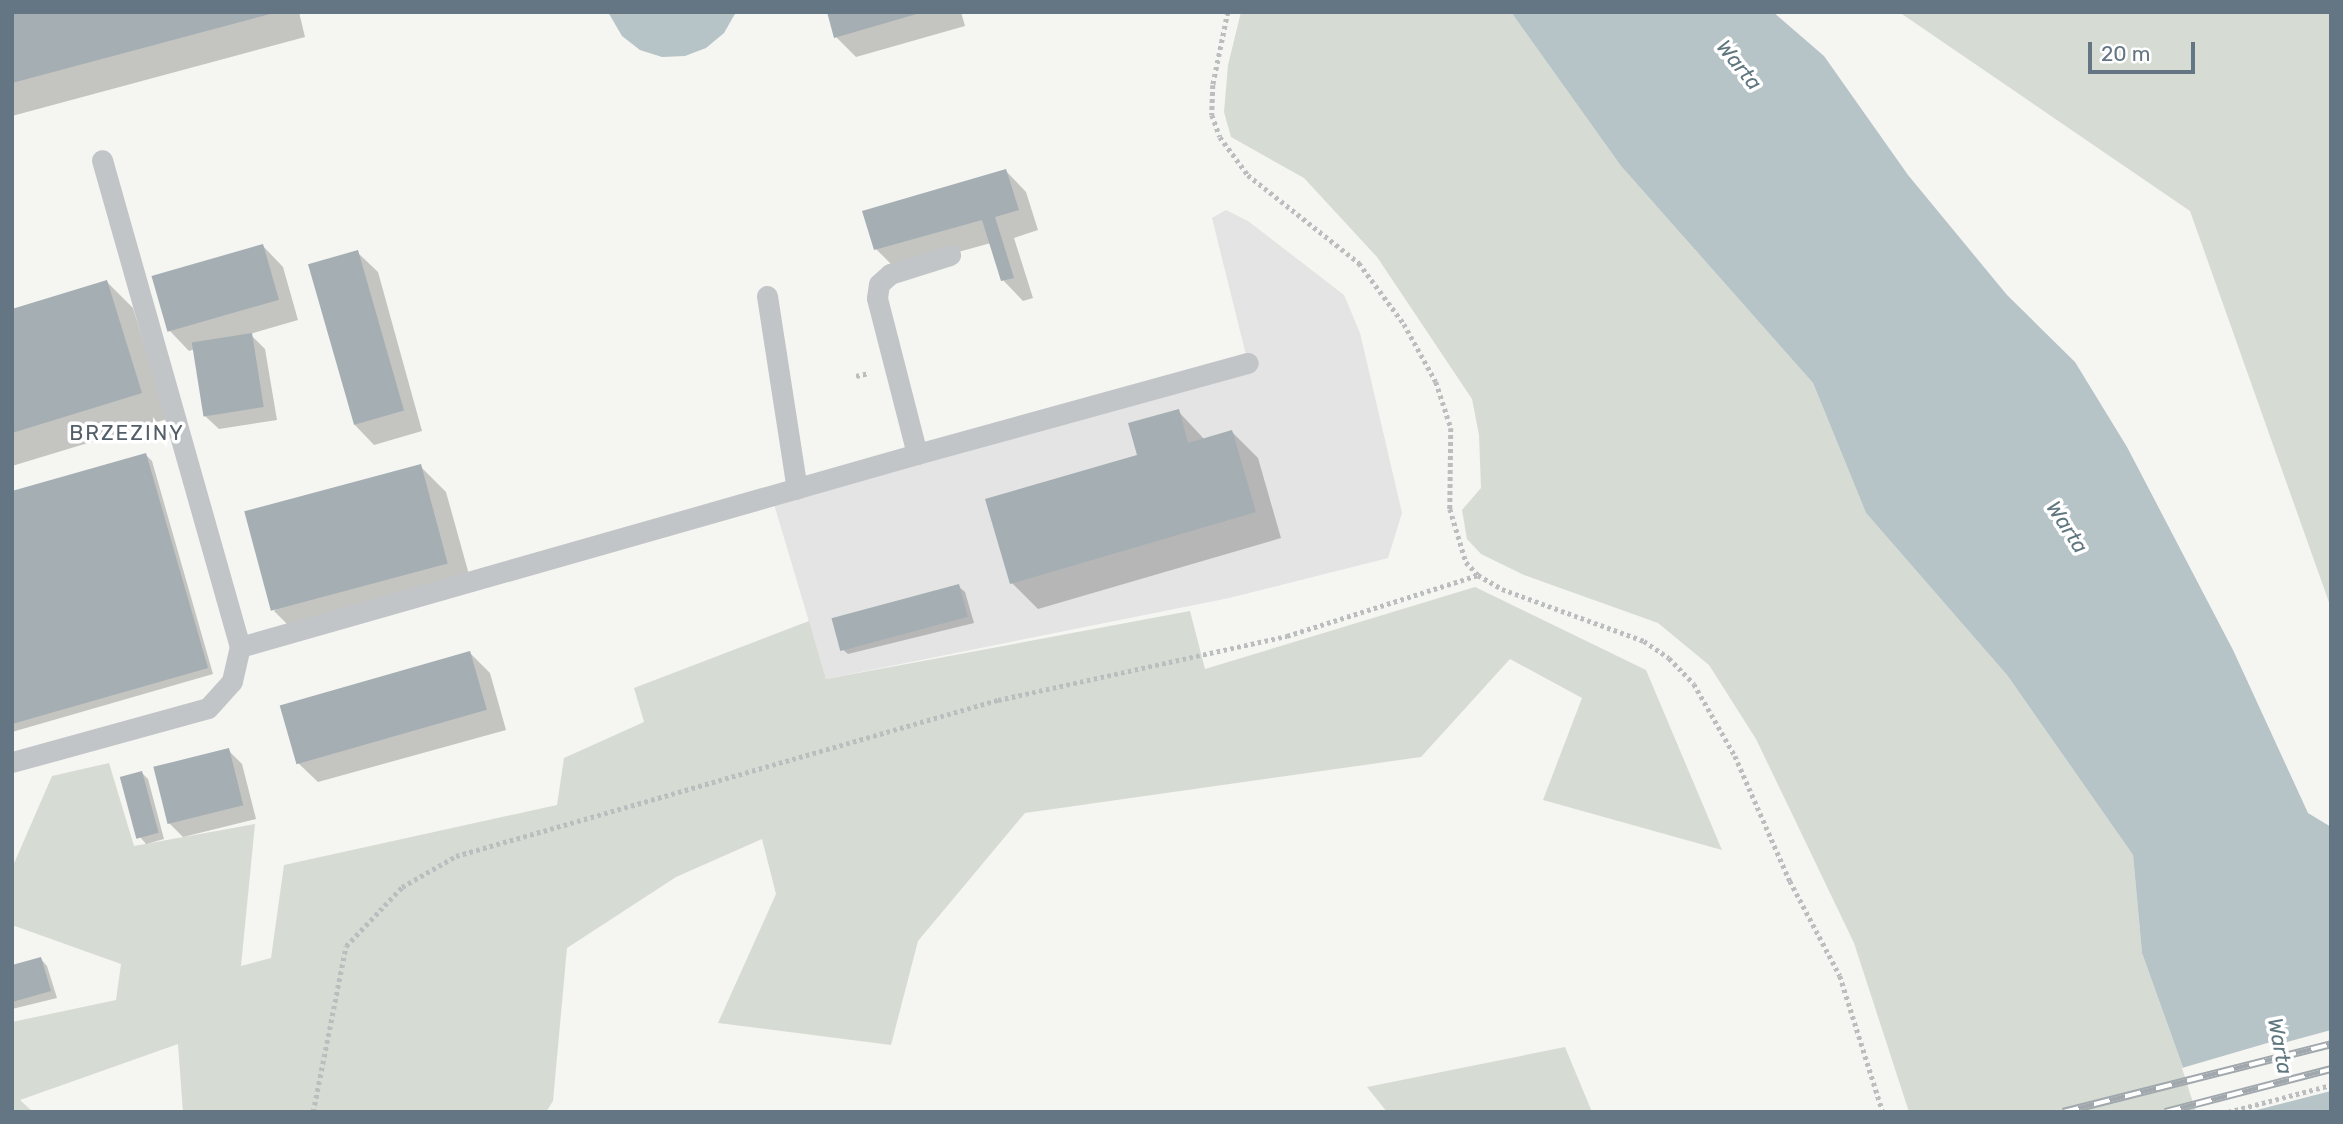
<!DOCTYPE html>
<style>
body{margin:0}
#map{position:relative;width:2343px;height:1124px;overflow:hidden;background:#f5f5f2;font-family:Rubik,sans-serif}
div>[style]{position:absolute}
.built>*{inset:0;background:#e3e4e3}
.green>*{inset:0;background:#d6dcd3}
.water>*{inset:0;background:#b6c3c7}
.pier>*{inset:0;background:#f5f5f2}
.shadow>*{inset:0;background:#0003}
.building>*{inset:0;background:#a5aeb3;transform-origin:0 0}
.path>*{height:4.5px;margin-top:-2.25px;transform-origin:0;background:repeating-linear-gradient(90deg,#bbbdbf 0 3.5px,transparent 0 7px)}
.service>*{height:21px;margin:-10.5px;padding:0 10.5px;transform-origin:10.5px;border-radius:10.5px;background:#c1c5c8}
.rail>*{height:8px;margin-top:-4px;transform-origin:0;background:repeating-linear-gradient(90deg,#fff 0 16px,#a1a8ad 0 32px);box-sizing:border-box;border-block:2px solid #a1a8ad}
span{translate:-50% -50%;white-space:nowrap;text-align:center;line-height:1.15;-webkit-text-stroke:7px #fff;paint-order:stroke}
.water-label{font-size:21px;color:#60777f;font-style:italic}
.neighbourhood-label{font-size:21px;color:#525e68;letter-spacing:2px}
.frame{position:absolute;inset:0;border:14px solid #647583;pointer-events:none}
.scale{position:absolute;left:2088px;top:42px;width:107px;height:32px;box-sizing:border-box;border:4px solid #647583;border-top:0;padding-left:9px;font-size:21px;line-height:24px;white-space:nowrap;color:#647583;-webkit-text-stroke:5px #fff;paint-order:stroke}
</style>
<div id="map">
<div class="built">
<div style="clip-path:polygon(1226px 210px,1248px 221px,1344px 295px,1360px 333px,1402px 513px,1388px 558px,1229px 598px,826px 679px,774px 504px,1248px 363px,1212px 218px)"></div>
</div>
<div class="green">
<div style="clip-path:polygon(1241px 12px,1511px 12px,1621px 166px,1813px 383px,1866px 513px,2007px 675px,2133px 855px,2142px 953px,2199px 1112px,1909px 1112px,1854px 943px,1756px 739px,1709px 665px,1658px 623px,1524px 575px,1481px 554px,1467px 539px,1462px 510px,1481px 488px,1479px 435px,1472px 399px,1377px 257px,1304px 178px,1231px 137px,1224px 112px,1228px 65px)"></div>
<div style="clip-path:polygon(1899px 12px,2331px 12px,2331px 608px,2190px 211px)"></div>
<div style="clip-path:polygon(1475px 587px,1646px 670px,1722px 850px,1543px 800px,1582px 698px,1510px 659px,1421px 757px,1025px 813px,918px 941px,891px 1045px,718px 1023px,776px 894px,762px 839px,676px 877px,567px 948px,553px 1101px,546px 1112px,183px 1112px,178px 1044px,20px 1100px,33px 1112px,12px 1112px,12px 1022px,116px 1000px,121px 964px,12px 925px,12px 868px,52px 776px,109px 763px,134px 846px,255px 824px,241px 966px,271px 958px,284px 865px,557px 805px,564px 758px,644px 722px,634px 688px,809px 621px,826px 679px,1190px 611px,1205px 669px)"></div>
<div style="clip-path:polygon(1565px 1047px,1592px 1112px,1387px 1112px,1367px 1087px)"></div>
</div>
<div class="water">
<div style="clip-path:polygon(608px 12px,736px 12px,724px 33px,706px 48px,685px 56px,662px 57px,640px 50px,622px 36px)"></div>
<div style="clip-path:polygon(1511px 12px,1773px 12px,1824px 56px,1908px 175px,2007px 295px,2075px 362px,2127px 447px,2233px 650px,2308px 813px,2331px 827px,2331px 1112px,2199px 1112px,2142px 953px,2133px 855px,2007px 675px,1866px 513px,1813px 383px,1621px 166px)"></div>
</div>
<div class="pier">
<div style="clip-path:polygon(2331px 1030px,2331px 1091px,2249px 1112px,2196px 1112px,2182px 1068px,2281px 1039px,2283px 1043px)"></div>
</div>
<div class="shadow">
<div style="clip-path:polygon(12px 12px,299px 12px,305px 37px,12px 116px)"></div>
<div style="clip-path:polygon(829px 12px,961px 12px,965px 26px,856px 57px,836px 37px)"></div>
<div style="clip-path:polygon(1006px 171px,1026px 192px,1038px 230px,1014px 238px,1033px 298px,1023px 301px,1003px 280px,991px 243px,896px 269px,876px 249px)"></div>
<div style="clip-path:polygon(263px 246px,283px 267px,298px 320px,250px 334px,265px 349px,277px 420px,219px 429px,205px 416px,195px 349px,189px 351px,169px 330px)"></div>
<div style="clip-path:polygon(357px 252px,378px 272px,422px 431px,374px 445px,354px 424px)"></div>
<div style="clip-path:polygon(107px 282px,133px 308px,167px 419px,12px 466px,12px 310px)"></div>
<div style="clip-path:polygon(1178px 411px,1205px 440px,1232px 432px,1258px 458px,1281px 538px,1038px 609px,1012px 583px,1139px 456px)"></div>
<div style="clip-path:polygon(146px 455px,152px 461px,213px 674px,12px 732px,12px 493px)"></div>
<div style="clip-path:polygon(420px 466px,446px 492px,473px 589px,300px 637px,274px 611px)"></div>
<div style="clip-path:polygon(958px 586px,965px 592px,974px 623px,848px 654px,841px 648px)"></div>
<div style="clip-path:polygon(470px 653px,490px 673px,506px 730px,318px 782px,297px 762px)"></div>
<div style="clip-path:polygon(228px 750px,242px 764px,256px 819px,183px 837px,169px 823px)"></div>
<div style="clip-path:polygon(142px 773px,148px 779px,164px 839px,146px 844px,140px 837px)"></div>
<div style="clip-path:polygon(41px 959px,47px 966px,57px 998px,12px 1009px,12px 967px)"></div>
</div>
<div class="building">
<div style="clip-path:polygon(12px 12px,274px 12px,274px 13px,12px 83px)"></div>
<div style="clip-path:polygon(827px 12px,920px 12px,920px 13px,834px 38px)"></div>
<div style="clip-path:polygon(1006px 169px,1019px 210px,995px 217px,1014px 278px,1001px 281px,982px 220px,874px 250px,862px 211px)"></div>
<div style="left:263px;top:244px;width:58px;height:116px;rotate:74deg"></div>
<div style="left:358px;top:250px;width:167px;height:52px;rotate:74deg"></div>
<div style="clip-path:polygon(107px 280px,142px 393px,12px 433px,12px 309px)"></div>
<div style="left:252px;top:333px;width:75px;height:61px;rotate:81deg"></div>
<div style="clip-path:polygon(1179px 409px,1188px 443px,1232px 430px,1256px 512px,1010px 584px,985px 499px,1137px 455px,1128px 423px)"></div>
<div style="clip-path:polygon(146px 453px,208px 668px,12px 724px,12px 491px)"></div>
<div style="left:421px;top:464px;width:103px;height:183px;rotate:75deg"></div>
<div style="left:959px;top:584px;width:34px;height:132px;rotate:75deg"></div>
<div style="left:470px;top:651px;width:61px;height:198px;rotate:74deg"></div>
<div style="left:229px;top:748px;width:59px;height:78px;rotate:76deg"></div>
<div style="left:142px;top:771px;width:64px;height:23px;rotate:75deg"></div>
<div style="clip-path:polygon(41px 957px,51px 991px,12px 1002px,12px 965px)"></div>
</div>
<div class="path">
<div style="left:1228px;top:12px;width:75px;rotate:101.6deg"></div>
<div style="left:1213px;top:85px;width:30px;rotate:92deg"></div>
<div style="left:1212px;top:115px;width:23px;rotate:70deg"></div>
<div style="left:1220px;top:137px;width:47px;rotate:53.6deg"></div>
<div style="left:1248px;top:175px;width:142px;rotate:38.4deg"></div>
<div style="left:1359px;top:263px;width:76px;rotate:53.6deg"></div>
<div style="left:1404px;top:324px;width:66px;rotate:61.1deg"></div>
<div style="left:1436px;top:382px;width:48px;rotate:71.9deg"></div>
<div style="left:1451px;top:428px;width:81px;rotate:90.7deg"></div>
<div style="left:1450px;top:509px;width:55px;rotate:73.2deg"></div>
<div style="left:1466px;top:562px;width:18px;rotate:47deg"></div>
<div style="left:1478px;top:575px;width:28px;rotate:30deg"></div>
<div style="left:1502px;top:589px;width:151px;rotate:20.1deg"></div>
<div style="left:1644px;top:641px;width:30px;rotate:34deg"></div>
<div style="left:1669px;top:658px;width:36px;rotate:46deg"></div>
<div style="left:1694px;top:684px;width:83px;rotate:60.3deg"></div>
<div style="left:1735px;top:756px;width:137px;rotate:66.3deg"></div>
<div style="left:1790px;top:881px;width:107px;rotate:62.2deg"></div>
<div style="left:1840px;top:976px;width:143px;rotate:72.5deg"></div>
<div style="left:856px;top:376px;width:13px;rotate:-13deg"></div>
<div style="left:313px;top:1112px;width:169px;rotate:-78.8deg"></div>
<div style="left:346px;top:946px;width:81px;rotate:-46.5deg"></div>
<div style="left:402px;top:887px;width:62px;rotate:-29.9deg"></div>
<div style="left:456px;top:856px;width:564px;rotate:-16.06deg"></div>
<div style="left:998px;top:700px;width:296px;rotate:-12.5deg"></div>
<div style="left:1287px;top:636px;width:201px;rotate:-17.7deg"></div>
<div style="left:2228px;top:1112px;width:106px;rotate:-14.7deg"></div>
</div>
<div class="service">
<div style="left:767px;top:296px;width:195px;rotate:81.2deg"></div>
<div style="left:917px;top:454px;width:343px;rotate:-15.4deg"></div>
<div style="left:240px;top:647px;width:704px;rotate:-15.91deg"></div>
<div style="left:917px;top:454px;width:161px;rotate:-104.4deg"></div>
<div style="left:877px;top:298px;width:14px;rotate:-82deg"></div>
<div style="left:879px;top:284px;width:15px;rotate:-42deg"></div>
<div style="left:890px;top:274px;width:63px;rotate:-17.6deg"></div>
<div style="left:12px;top:762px;width:203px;rotate:-15.4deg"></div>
<div style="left:208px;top:708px;width:36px;rotate:-48deg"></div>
<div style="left:232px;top:681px;width:35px;rotate:-77deg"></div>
<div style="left:240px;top:647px;width:506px;rotate:-105.82deg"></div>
</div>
<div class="rail">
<div style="left:2063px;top:1112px;width:276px;rotate:-14.2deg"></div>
<div style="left:2165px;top:1112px;width:171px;rotate:-14.5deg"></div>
</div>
<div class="water-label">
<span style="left:1739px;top:65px;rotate:51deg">Warta</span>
<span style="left:2067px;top:527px;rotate:57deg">Warta</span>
<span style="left:2280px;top:1046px;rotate:79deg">Warta</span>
</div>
<div class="neighbourhood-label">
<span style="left:127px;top:433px">BRZEZINY</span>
</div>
<div class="frame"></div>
<div class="scale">20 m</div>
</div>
